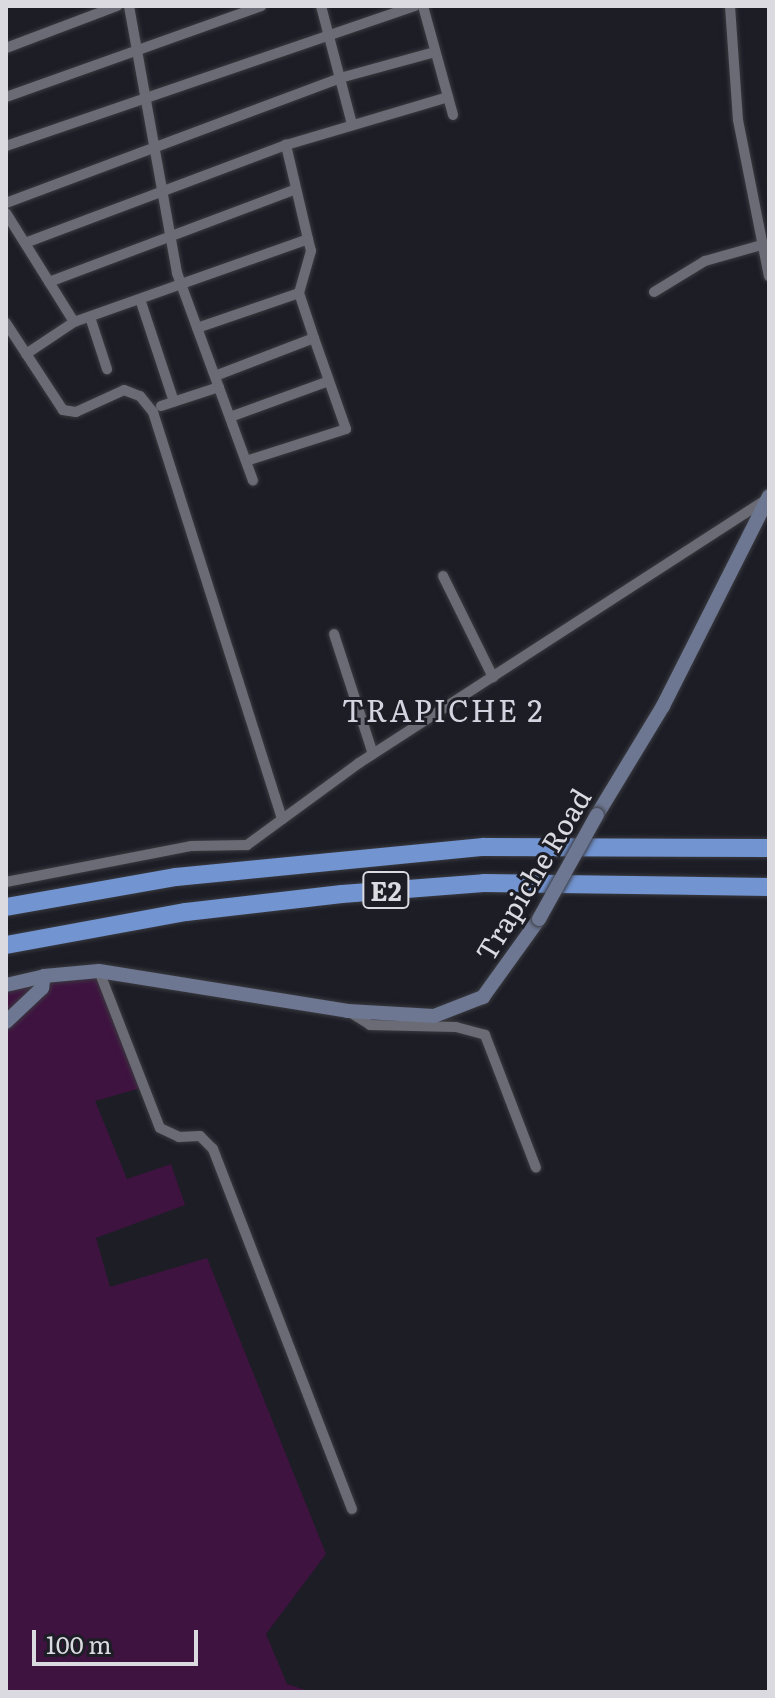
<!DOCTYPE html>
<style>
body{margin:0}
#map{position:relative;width:775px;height:1698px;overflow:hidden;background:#1c1d25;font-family:Literata,serif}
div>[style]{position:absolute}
.green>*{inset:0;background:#3f1340}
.roads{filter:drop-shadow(0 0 2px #3a3a40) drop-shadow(0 0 2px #3a3a40)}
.street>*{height:10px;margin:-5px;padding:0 5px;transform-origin:5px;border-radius:5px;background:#6b6b75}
.secondary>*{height:14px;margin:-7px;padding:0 7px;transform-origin:7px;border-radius:7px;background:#6d7791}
.highway>*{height:18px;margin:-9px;padding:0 9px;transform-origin:9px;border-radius:9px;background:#7294d1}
.bridges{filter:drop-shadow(0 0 2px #3a3a40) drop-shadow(0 0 2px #3a3a40)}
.secondary-bridge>*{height:14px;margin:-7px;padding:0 7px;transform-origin:7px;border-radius:7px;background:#6d7791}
span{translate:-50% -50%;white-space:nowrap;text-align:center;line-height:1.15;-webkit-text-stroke:6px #1c1d25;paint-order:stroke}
.shield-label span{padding:2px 6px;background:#1c1d25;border:2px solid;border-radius:6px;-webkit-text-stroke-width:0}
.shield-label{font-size:26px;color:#dadae0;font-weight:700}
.street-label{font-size:28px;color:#dadae0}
.neighbourhood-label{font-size:30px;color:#d3d4df;letter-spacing:2px}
.frame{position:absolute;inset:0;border:8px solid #dadae0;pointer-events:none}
.scale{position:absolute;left:32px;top:1630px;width:166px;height:36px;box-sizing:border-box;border:4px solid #dadae0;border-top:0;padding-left:10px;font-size:24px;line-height:28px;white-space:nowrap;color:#dadae0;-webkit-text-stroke:6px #1c1d25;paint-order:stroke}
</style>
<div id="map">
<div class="green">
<div style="clip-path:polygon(99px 971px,141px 1088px,95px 1101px,127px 1179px,171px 1164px,185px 1205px,96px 1238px,110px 1287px,207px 1258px,326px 1554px,266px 1634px,287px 1684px,312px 1692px,6px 1692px,6px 982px)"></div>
</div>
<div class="roads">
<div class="street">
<div style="left:129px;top:6px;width:271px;rotate:79.8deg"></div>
<div style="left:177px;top:273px;width:221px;rotate:69.9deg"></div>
<div style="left:321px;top:6px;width:122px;rotate:75.3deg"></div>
<div style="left:423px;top:6px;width:113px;rotate:74.6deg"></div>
<div style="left:730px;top:6px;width:114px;rotate:86deg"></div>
<div style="left:738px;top:120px;width:159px;rotate:78.8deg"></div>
<div style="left:6px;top:48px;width:119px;rotate:-20.7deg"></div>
<div style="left:6px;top:97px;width:271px;rotate:-19.6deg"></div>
<div style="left:6px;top:146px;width:432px;rotate:-18.9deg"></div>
<div style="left:6px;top:203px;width:357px;rotate:-20.5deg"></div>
<div style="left:340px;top:78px;width:98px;rotate:-15.3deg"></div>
<div style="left:6px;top:213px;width:128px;rotate:58deg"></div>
<div style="left:74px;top:322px;width:248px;rotate:-19.5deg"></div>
<div style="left:308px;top:239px;width:97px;rotate:-103.2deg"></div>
<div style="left:286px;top:145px;width:169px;rotate:-16.5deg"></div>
<div style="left:25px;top:243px;width:279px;rotate:-20.6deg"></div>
<div style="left:49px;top:282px;width:264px;rotate:-20.6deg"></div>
<div style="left:654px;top:292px;width:60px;rotate:-31.3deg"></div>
<div style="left:705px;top:261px;width:55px;rotate:-15.8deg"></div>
<div style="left:140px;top:299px;width:108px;rotate:71.7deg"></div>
<div style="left:90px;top:317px;width:55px;rotate:71.9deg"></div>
<div style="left:6px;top:323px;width:104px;rotate:56.8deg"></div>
<div style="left:63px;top:410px;width:13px;rotate:9deg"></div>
<div style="left:76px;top:412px;width:53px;rotate:-24.6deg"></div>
<div style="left:124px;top:390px;width:17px;rotate:21deg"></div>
<div style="left:140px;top:396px;width:21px;rotate:51deg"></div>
<div style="left:153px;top:412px;width:427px;rotate:72.4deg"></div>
<div style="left:197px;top:328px;width:108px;rotate:-18.9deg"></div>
<div style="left:26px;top:354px;width:58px;rotate:-33.7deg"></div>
<div style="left:215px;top:376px;width:106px;rotate:-21deg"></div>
<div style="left:314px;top:338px;width:47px;rotate:-108.4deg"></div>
<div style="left:299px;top:293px;width:44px;rotate:-74.1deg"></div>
<div style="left:311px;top:251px;width:12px;rotate:-104deg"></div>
<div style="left:161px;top:406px;width:61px;rotate:-18.1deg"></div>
<div style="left:230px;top:417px;width:105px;rotate:-20deg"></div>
<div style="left:246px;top:461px;width:105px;rotate:-17.7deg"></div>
<div style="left:346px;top:429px;width:96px;rotate:-109.4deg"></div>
<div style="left:443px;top:576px;width:113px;rotate:63.7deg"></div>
<div style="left:334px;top:634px;width:126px;rotate:72deg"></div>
<div style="left:6px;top:882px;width:188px;rotate:-11deg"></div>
<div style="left:191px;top:846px;width:56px;rotate:-1deg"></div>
<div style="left:247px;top:845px;width:139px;rotate:-36.2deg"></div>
<div style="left:359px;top:763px;width:482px;rotate:-32.9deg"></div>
<div style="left:99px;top:971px;width:168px;rotate:68.8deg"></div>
<div style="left:160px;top:1128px;width:21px;rotate:25deg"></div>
<div style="left:179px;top:1137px;width:21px;rotate:-3deg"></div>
<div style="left:200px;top:1136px;width:18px;rotate:45deg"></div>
<div style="left:213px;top:1149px;width:386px;rotate:68.9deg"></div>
<div style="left:348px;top:1011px;width:26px;rotate:32deg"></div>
<div style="left:370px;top:1025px;width:86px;rotate:1.3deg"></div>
<div style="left:456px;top:1027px;width:30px;rotate:15deg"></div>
<div style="left:485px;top:1035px;width:142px;rotate:69deg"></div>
</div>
<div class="secondary">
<div style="left:597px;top:815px;width:127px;rotate:-58.8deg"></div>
<div style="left:663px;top:706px;width:235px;rotate:-63.2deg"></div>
<div style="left:6px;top:985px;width:39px;rotate:-13deg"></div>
<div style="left:6px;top:1022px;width:50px;rotate:-43.4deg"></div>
<div style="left:42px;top:988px;width:12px;rotate:-81deg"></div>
<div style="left:44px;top:976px;width:55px;rotate:-5.2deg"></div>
<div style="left:99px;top:971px;width:252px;rotate:9.1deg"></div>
<div style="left:348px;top:1011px;width:86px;rotate:3.3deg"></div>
<div style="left:434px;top:1016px;width:53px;rotate:-21.2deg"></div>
<div style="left:483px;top:997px;width:96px;rotate:-54.3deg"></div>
</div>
<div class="highway">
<div style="left:6px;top:907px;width:173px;rotate:-10deg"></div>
<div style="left:176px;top:877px;width:309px;rotate:-5.6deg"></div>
<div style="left:484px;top:847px;width:285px;rotate:0.2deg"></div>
<div style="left:6px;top:945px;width:183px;rotate:-10.4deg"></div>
<div style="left:186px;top:912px;width:157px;rotate:-6.6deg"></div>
<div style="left:342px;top:894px;width:142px;rotate:-4.4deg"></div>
<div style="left:484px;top:883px;width:285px;rotate:0.8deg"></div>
</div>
</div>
<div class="bridges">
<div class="secondary-bridge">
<div style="left:539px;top:919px;width:119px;rotate:-60.9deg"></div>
</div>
</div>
<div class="shield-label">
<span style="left:386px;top:890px">E2</span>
</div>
<div class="street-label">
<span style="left:532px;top:874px;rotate:-59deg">Trapiche Road</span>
</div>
<div class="neighbourhood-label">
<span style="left:443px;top:709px">TRAPICHE 2</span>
</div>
<div class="frame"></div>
<div class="scale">100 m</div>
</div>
